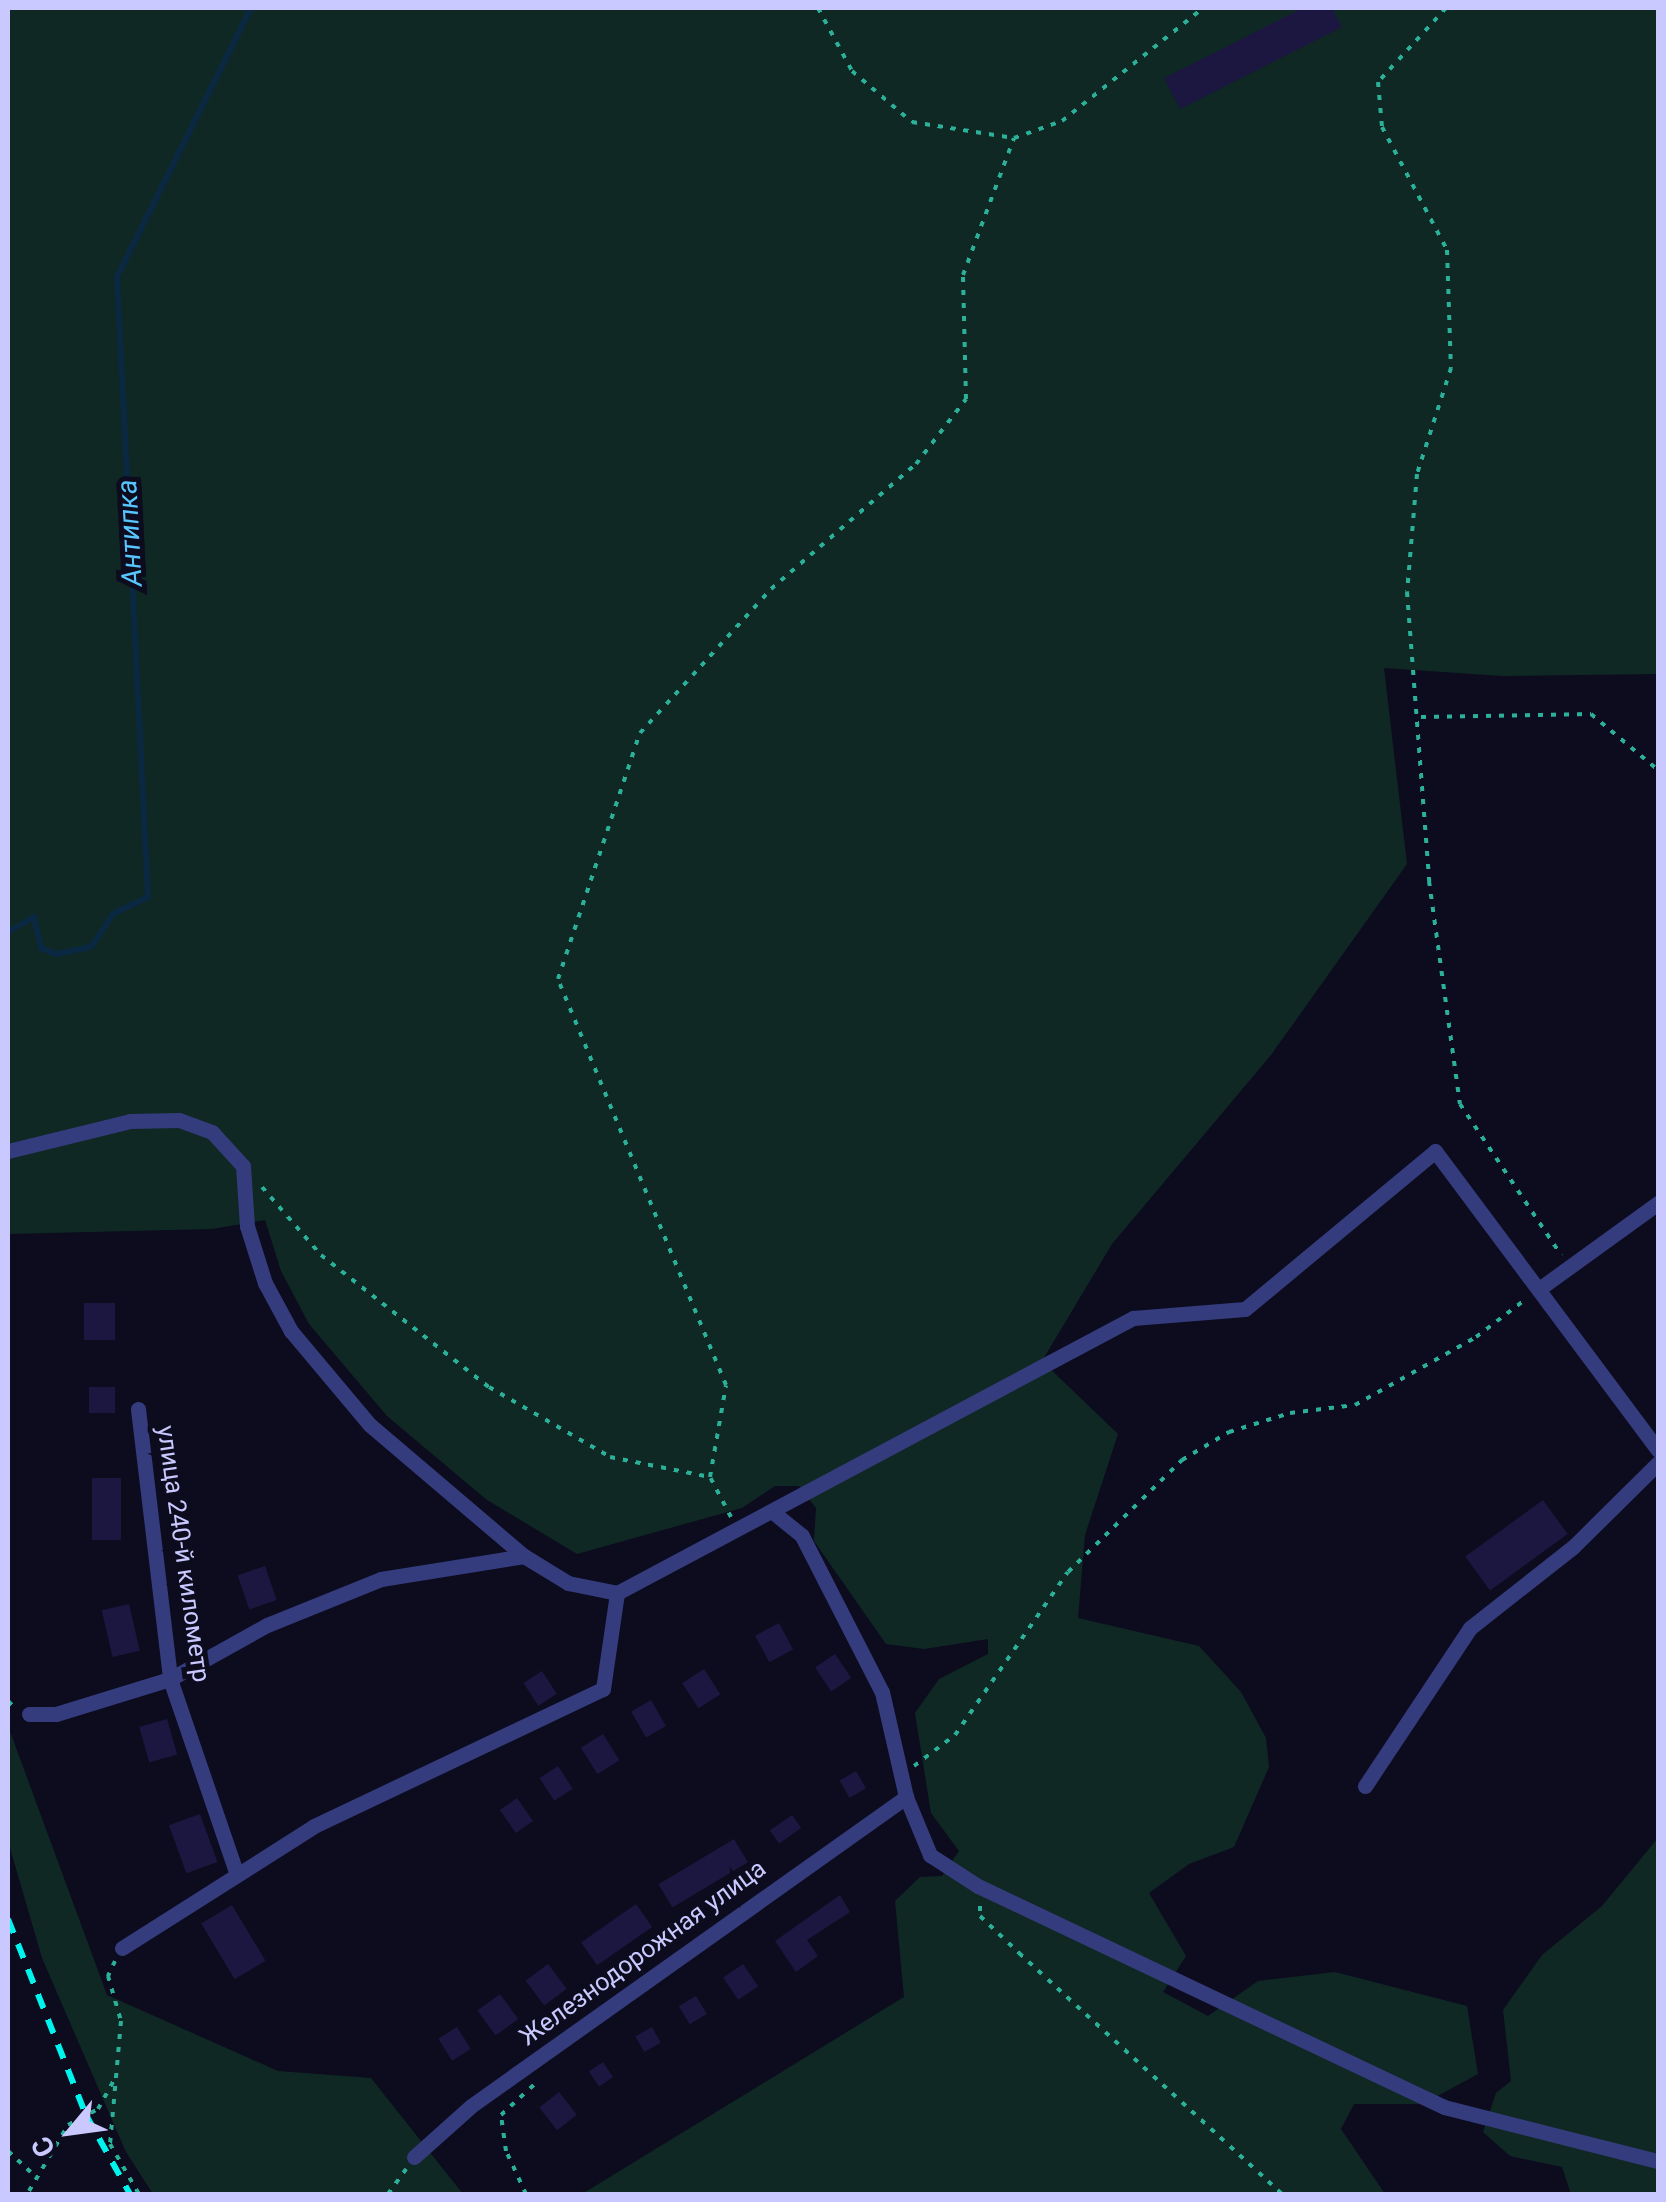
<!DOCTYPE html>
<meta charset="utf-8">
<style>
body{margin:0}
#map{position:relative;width:1666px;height:2202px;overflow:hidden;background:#0c0c1e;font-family:Roboto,sans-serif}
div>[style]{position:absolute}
.green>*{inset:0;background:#0f2824}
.stream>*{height:6px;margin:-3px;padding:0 3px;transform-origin:3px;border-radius:3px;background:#0b2843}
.building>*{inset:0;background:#1b1740;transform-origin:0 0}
.path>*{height:4px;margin-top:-2px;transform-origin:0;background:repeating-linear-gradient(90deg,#2bb199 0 5px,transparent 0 13px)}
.street>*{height:15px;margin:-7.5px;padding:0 7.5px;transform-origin:7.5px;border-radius:7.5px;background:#353c7e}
.rail>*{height:6px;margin-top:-3px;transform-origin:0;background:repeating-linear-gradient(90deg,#00f4ee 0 15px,transparent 0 27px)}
span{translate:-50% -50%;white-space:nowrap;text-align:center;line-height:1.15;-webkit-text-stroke:10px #0c0c1e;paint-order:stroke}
.street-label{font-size:25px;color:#c9c9ff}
.water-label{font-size:28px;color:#57c6ff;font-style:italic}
.frame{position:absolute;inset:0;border:10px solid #c9c9ff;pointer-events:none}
.north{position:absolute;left:20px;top:2082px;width:100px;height:100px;-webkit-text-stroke:8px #0c0c1e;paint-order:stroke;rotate:241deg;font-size:28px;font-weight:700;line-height:40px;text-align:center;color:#c9c9ff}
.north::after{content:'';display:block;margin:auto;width:35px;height:45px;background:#c9c9ff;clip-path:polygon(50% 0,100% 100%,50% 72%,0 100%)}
</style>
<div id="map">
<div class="green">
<div style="clip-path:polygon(8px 8px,1658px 8px,1658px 674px,1502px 676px,1384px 668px,1407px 864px,1271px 1055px,1112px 1244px,1042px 1361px,1118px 1434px,1085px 1535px,1078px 1618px,1199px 1646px,1241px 1692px,1266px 1738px,1269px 1767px,1234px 1847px,1189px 1864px,1149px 1893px,1186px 1956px,1163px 1992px,1208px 2016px,1258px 1981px,1335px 1972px,1467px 2006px,1478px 2074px,1423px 2104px,1354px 2104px,1341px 2129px,1385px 2194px,582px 2194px,904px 1997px,895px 1901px,920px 1877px,942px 1876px,959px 1851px,931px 1813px,915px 1713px,939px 1679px,988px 1654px,988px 1639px,924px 1649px,886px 1644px,814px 1541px,816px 1508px,799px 1486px,775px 1486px,742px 1508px,577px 1554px,487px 1500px,387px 1416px,309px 1324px,281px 1271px,265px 1220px,212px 1229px,8px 1234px)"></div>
<div style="clip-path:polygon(8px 1726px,107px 1995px,278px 2071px,371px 2078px,463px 2194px,153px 2194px,126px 2152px,42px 1958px,8px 1841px)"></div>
<div style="clip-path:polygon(1658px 1838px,1658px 2194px,1571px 2194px,1562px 2167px,1510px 2156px,1483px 2132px,1496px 2093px,1511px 2081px,1503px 2010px,1542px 1955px,1602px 1906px)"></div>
</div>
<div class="stream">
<div style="left:8px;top:932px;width:30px;rotate:-30deg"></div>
<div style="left:34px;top:917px;width:32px;rotate:77deg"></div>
<div style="left:41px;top:948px;width:17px;rotate:21deg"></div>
<div style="left:57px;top:954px;width:35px;rotate:-12deg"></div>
<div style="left:91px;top:947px;width:40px;rotate:-56deg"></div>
<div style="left:113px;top:914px;width:39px;rotate:-26deg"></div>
<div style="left:148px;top:897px;width:621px;rotate:-92.86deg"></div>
<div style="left:117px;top:277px;width:301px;rotate:-63.5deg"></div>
</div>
<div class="building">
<div style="clip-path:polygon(1303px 8px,1332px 8px,1342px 27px,1180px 109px,1164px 78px)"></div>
<div style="left:84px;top:1303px;width:31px;height:37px"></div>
<div style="left:89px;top:1387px;width:26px;height:26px"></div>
<div style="left:92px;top:1478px;width:29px;height:62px"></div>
<div style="left:1543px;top:1500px;width:42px;height:96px;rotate:54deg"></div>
<div style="left:265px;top:1566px;width:36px;height:29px;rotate:71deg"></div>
<div style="left:129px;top:1604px;width:48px;height:28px;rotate:77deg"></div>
<div style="left:779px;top:1623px;width:30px;height:27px;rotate:62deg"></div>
<div style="left:835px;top:1654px;width:29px;height:24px;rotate:56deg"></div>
<div style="left:704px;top:1669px;width:30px;height:26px;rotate:57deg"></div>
<div style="left:542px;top:1671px;width:27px;height:22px;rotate:57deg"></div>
<div style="left:651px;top:1700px;width:30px;height:23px;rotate:60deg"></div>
<div style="left:167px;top:1719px;width:37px;height:29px;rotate:74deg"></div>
<div style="left:603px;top:1734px;width:31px;height:26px;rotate:58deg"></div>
<div style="left:558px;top:1766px;width:27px;height:22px;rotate:57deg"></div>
<div style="left:856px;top:1771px;width:20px;height:19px;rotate:60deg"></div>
<div style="left:517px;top:1798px;width:28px;height:21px;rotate:55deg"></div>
<div style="left:200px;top:1814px;width:51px;height:33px;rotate:70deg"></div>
<div style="left:792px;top:1815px;width:16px;height:27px;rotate:55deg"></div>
<div style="left:734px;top:1839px;width:27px;height:88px;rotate:59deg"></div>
<div style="clip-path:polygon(840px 1895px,850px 1912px,807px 1940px,818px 1956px,796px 1972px,775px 1941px)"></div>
<div style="left:636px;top:1904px;width:28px;height:67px;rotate:55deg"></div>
<div style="left:232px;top:1905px;width:65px;height:36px;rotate:59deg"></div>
<div style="left:548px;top:1964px;width:31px;height:28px;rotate:53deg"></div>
<div style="left:743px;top:1964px;width:27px;height:24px;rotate:56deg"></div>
<div style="left:500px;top:1994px;width:31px;height:28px;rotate:54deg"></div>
<div style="left:696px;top:1996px;width:21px;height:20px;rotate:59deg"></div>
<div style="left:457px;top:2027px;width:26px;height:22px;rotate:58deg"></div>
<div style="left:652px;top:2027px;width:18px;height:19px;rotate:61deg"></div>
<div style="left:603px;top:2062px;width:18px;height:17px;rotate:56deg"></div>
<div style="left:559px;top:2092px;width:29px;height:25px;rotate:52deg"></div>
</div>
<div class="path">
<div style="left:818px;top:8px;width:72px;rotate:61.6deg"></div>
<div style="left:852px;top:71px;width:79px;rotate:40.4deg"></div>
<div style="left:912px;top:122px;width:103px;rotate:8.9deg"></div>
<div style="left:1014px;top:138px;width:51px;rotate:-19.5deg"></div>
<div style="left:1062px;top:121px;width:181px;rotate:-38.7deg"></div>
<div style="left:1446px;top:8px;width:100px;rotate:132.6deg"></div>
<div style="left:1378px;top:82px;width:45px;rotate:84.9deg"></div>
<div style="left:1382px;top:127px;width:139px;rotate:62.1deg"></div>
<div style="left:1447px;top:250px;width:118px;rotate:88.1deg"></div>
<div style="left:1451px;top:368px;width:111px;rotate:107.8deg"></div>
<div style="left:1417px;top:474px;width:118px;rotate:94.8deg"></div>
<div style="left:1407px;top:592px;width:290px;rotate:85.6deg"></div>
<div style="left:1429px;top:881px;width:225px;rotate:82.1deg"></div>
<div style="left:1460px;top:1104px;width:182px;rotate:56.2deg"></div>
<div style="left:1421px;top:717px;width:170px;rotate:-1deg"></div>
<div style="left:1591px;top:714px;width:87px;rotate:39.9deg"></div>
<div style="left:262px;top:1187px;width:90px;rotate:49.1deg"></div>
<div style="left:321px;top:1255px;width:214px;rotate:38.2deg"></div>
<div style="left:489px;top:1387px;width:140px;rotate:30deg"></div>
<div style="left:610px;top:1457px;width:102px;rotate:11.3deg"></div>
<div style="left:731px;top:1517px;width:45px;rotate:-117.7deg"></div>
<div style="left:710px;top:1477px;width:93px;rotate:-80.1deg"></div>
<div style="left:726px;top:1385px;width:439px;rotate:-112.5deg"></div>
<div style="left:558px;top:979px;width:259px;rotate:-71.6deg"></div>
<div style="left:640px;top:733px;width:195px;rotate:-47.7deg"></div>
<div style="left:771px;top:589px;width:191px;rotate:-40.8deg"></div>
<div style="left:916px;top:464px;width:82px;rotate:-52.4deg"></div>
<div style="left:966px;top:399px;width:124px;rotate:-91.4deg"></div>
<div style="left:963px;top:275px;width:146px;rotate:-69.6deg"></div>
<div style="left:8px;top:1701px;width:10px;rotate:45deg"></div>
<div style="left:914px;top:1766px;width:51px;rotate:-37.1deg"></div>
<div style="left:955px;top:1735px;width:198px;rotate:-55.3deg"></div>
<div style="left:1068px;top:1572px;width:160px;rotate:-44.5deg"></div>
<div style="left:1182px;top:1460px;width:55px;rotate:-30.8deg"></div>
<div style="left:1229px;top:1432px;width:64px;rotate:-17.3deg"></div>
<div style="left:1290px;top:1413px;width:65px;rotate:-7deg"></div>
<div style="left:1355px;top:1405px;width:139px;rotate:-29.3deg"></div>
<div style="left:1476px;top:1337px;width:63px;rotate:-37.2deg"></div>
<div style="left:980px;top:1906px;width:10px;rotate:90deg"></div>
<div style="left:980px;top:1916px;width:54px;rotate:43.5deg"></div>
<div style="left:1019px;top:1953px;width:357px;rotate:42.5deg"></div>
<div style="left:115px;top:1961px;width:17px;rotate:115deg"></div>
<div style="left:108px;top:1976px;width:47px;rotate:73.9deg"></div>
<div style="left:121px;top:2021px;width:123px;rotate:95.1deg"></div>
<div style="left:110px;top:2144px;width:58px;rotate:59.9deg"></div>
<div style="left:8px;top:2151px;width:40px;rotate:43deg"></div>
<div style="left:29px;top:2191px;width:77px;rotate:-59.4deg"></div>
<div style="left:68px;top:2125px;width:34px;rotate:-28deg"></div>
<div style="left:98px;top:2109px;width:38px;rotate:-61deg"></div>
<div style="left:388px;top:2194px;width:31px;rotate:-54deg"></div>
<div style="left:526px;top:2194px;width:47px;rotate:-114.9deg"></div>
<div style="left:506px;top:2151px;width:36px;rotate:-98deg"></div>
<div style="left:501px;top:2115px;width:50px;rotate:-42.6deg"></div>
</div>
<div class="street">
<div style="left:8px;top:1151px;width:126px;rotate:-13.8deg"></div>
<div style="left:130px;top:1121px;width:49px;rotate:-1.2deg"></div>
<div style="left:179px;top:1120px;width:35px;rotate:20deg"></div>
<div style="left:212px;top:1132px;width:46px;rotate:47.6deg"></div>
<div style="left:243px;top:1166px;width:60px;rotate:86.2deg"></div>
<div style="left:247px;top:1226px;width:60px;rotate:72.5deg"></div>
<div style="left:265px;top:1283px;width:55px;rotate:61.6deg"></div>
<div style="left:291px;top:1331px;width:123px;rotate:50deg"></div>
<div style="left:370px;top:1425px;width:202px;rotate:40.4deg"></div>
<div style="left:524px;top:1556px;width:52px;rotate:31.5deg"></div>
<div style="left:568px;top:1583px;width:50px;rotate:11.5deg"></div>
<div style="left:617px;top:1593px;width:585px;rotate:-28.06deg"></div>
<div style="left:1133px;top:1318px;width:112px;rotate:-4.6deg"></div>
<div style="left:1245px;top:1309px;width:247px;rotate:-39.7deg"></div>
<div style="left:1435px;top:1151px;width:373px;rotate:53.3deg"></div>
<div style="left:1539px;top:1289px;width:147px;rotate:-35.9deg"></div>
<div style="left:138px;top:1409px;width:272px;rotate:83.2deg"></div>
<div style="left:170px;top:1679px;width:207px;rotate:71.1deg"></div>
<div style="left:774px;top:1513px;width:36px;rotate:39deg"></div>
<div style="left:802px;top:1536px;width:175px;rotate:62.9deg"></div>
<div style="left:882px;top:1692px;width:108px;rotate:77.1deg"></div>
<div style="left:906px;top:1797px;width:63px;rotate:67.5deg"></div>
<div style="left:930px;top:1855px;width:57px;rotate:32.9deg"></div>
<div style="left:978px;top:1886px;width:516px;rotate:25.37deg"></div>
<div style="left:1444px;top:2107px;width:221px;rotate:14.2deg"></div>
<div style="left:29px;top:1714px;width:27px"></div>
<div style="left:56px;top:1714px;width:119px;rotate:-17.1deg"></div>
<div style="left:170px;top:1679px;width:111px;rotate:-29.1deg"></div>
<div style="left:267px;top:1625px;width:123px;rotate:-22deg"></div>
<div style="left:381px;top:1579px;width:145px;rotate:-9.1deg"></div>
<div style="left:1365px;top:1786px;width:190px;rotate:-56.4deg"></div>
<div style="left:1470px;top:1628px;width:131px;rotate:-38.2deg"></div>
<div style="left:1573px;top:1547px;width:120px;rotate:-44.7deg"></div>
<div style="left:122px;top:1948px;width:227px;rotate:-32.4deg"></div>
<div style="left:314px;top:1826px;width:320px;rotate:-25.4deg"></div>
<div style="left:603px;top:1689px;width:97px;rotate:-81.7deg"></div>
<div style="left:414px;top:2157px;width:76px;rotate:-41.8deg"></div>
<div style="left:471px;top:2106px;width:534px;rotate:-35.39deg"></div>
</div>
<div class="rail">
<div style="left:8px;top:1919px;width:211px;rotate:68.3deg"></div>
<div style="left:86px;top:2115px;width:90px;rotate:60.9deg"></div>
</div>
<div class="street-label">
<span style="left:183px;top:1554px;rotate:82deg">улица 240-й километр</span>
<span style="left:643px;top:1953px;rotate:-36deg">Железнодорожная улица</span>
</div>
<div class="water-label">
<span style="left:130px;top:533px;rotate:-93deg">Антипка</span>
</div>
<div class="frame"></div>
<div class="north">С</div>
</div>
